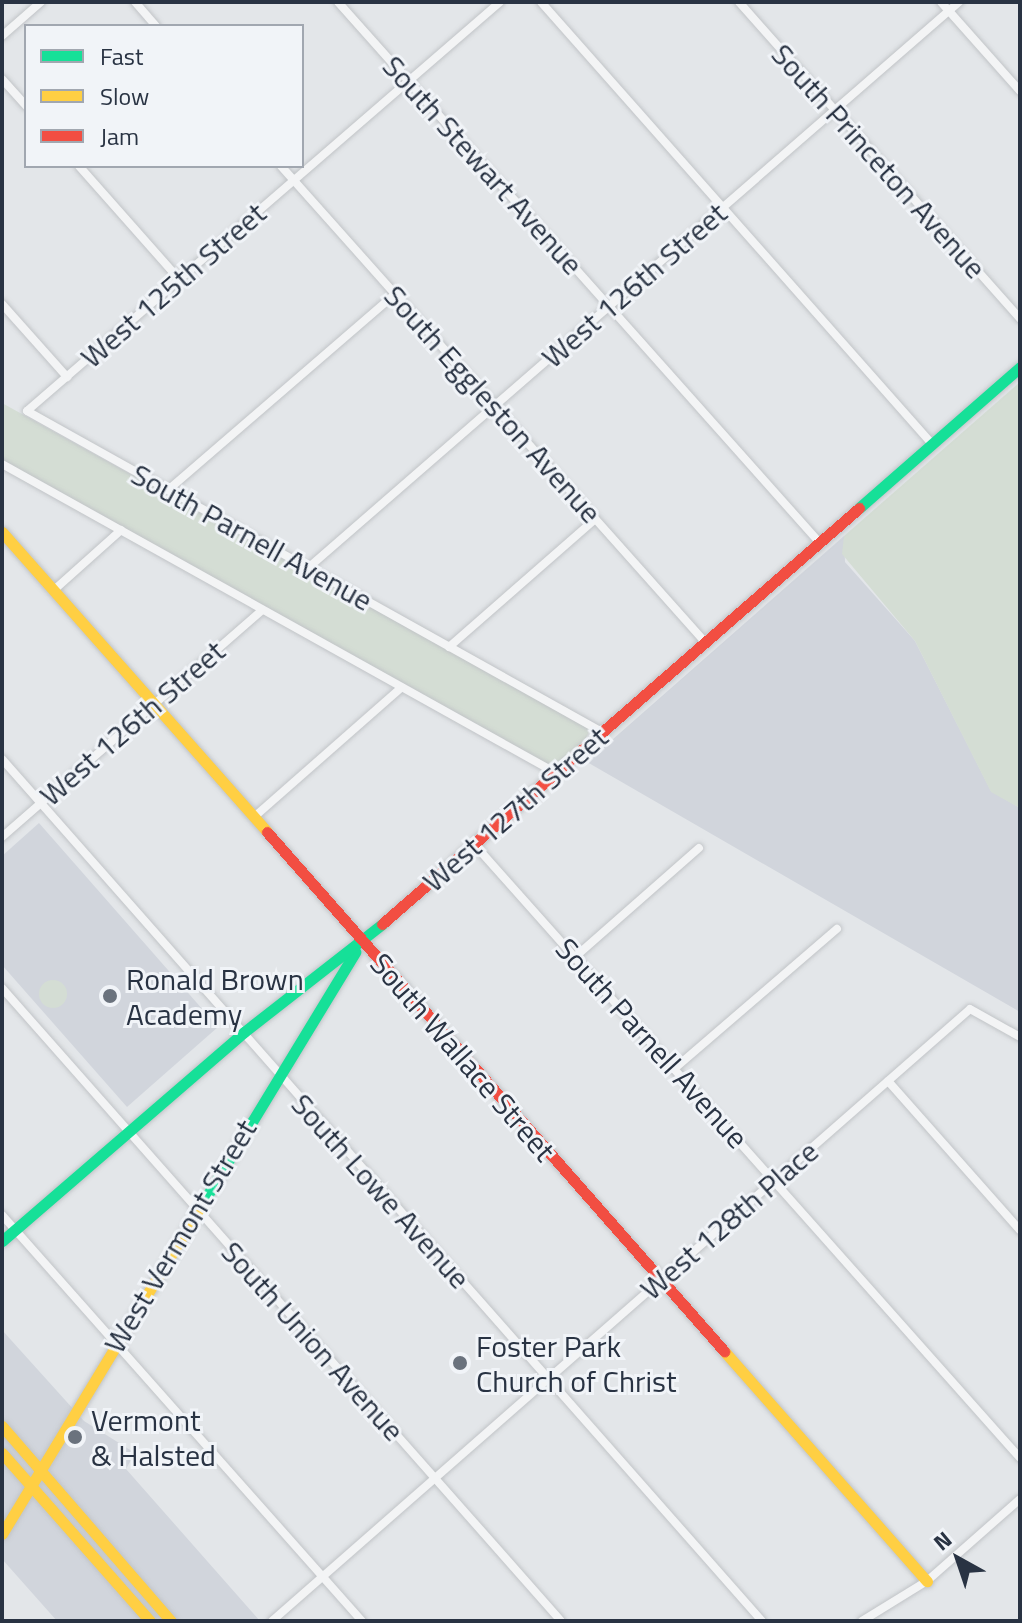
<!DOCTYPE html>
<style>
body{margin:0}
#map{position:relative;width:1022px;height:1623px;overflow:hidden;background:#e3e6e9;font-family:"Titillium Web",sans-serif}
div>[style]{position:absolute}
.built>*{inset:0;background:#d1d5dc}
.green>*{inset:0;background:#d4ddd4;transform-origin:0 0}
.round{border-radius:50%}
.roads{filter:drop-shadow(0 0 2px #c1c4c7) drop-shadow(0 0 2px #c1c4c7)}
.street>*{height:8px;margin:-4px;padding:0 4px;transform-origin:4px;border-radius:4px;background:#f3f4f5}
.fast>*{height:11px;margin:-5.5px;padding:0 5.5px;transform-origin:5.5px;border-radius:5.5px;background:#16e098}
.slow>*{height:11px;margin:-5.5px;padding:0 5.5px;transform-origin:5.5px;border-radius:5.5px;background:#ffcf43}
.jam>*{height:11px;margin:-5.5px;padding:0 5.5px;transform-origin:5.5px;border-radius:5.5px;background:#f24e42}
.dots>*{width:22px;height:22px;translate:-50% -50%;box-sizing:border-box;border:4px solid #f1f4f8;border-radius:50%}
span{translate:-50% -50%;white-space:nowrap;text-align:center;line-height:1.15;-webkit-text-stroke:6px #f1f4f8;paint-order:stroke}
.street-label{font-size:30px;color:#293343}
.poi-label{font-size:30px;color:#293343}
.left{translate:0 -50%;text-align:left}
.frame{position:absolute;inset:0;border:4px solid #293343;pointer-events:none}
.legend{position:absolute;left:24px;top:24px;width:280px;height:144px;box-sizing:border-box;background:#f1f4f8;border:2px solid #a1a7b0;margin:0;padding:10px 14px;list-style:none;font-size:24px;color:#293343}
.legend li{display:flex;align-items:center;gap:16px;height:40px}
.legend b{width:40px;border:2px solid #a1a7b0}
.north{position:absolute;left:918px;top:1519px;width:80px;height:80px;-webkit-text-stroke:6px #f1f4f8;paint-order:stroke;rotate:320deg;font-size:22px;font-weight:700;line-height:32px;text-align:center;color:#293343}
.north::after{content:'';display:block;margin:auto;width:28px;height:36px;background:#293343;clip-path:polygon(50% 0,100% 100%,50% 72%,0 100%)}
</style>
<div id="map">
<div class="built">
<div style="clip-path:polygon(844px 536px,845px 562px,915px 641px,991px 791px,1020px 808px,1020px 1012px,587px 762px)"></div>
<div style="clip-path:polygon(39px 823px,218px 1027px,127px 1107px,2px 965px,2px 856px)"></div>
<div style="clip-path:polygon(2px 1330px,84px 1421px,135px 1453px,126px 1469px,260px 1621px,57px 1621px,2px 1559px)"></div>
</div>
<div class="green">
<div style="clip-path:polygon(1020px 382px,1020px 808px,991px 792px,915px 641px,842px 554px,844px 536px)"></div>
<div style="left:2px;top:403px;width:673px;height:54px;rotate:29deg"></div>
<div class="round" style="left:39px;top:980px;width:28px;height:28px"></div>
</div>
<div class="roads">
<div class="street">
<div style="left:135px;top:2px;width:32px;rotate:49deg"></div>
<div style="left:338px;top:2px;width:723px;rotate:48.31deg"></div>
<div style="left:500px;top:2px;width:625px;rotate:139.15deg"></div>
<div style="left:27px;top:411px;width:659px;rotate:29.17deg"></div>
<div style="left:541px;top:2px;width:590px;rotate:48.5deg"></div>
<div style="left:739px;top:2px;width:424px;rotate:48.4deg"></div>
<div style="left:941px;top:2px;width:119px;rotate:48.4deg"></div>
<div style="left:2px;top:36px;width:52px;rotate:-41.1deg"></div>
<div style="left:2px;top:79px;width:36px;rotate:48deg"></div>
<div style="left:79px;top:166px;width:151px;rotate:48.5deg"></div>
<div style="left:281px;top:166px;width:637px;rotate:48.31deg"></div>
<div style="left:2px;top:304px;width:98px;rotate:48.3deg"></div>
<div style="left:2px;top:464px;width:634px;rotate:29.15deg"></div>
<div style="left:168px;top:490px;width:300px;rotate:-40.8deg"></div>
<div style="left:308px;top:568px;width:863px;rotate:-41deg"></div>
<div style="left:54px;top:590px;width:90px;rotate:-41.8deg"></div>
<div style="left:449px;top:647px;width:194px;rotate:-41.2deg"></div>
<div style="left:2px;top:759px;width:1149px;rotate:48.6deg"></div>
<div style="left:254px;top:817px;width:196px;rotate:-41.3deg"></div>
<div style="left:2px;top:837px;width:345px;rotate:-41.1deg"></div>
<div style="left:474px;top:844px;width:822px;rotate:48.35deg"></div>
<div style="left:575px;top:957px;width:165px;rotate:-41.3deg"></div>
<div style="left:2px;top:988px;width:844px;rotate:48.55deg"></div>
<div style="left:674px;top:1069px;width:215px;rotate:-40.7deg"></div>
<div style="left:888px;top:1081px;width:199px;rotate:48.5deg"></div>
<div style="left:2px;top:1215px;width:543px;rotate:48.44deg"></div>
<div style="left:272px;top:1621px;width:928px;rotate:-41.24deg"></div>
<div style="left:970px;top:1009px;width:57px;rotate:29.2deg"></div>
<div style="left:862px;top:1621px;width:76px;rotate:-31.6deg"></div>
<div style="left:927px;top:1581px;width:124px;rotate:-41.4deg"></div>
</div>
<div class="fast">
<div style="left:859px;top:508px;width:214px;rotate:-41.2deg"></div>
<div style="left:199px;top:1209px;width:301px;rotate:-58.7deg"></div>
<div style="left:2px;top:1241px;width:320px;rotate:-40.8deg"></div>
<div style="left:244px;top:1032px;width:175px;rotate:-38deg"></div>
</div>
<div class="slow">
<div style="left:2px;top:532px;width:400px;rotate:48.5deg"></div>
<div style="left:724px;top:1351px;width:307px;rotate:48.6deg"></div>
<div style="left:2px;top:1426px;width:258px;rotate:49.1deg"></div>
<div style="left:2px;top:1453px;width:224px;rotate:48.6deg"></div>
<div style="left:2px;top:1534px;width:380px;rotate:-58.8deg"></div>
</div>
<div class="jam">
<div style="left:267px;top:832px;width:692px;rotate:48.63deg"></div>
<div style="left:382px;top:924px;width:633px;rotate:-41.09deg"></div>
</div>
</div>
<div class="dots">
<div style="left:110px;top:996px;background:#6a727d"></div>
<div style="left:460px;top:1363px;background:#6a727d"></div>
<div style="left:75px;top:1437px;background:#6a727d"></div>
</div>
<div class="street-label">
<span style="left:879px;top:161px;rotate:48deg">South Princeton Avenue</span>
<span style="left:483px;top:165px;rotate:48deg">South Stewart Avenue</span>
<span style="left:173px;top:285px;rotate:-41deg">West 125th Street</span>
<span style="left:634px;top:285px;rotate:-41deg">West 126th Street</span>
<span style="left:493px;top:404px;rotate:48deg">South Eggleston Avenue</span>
<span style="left:252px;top:537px;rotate:29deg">South Parnell Avenue</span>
<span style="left:132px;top:723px;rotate:-41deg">West 126th Street</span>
<span style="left:515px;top:809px;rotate:-41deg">West 127th Street</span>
<span style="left:652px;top:1043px;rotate:48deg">South Parnell Avenue</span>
<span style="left:463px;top:1057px;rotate:49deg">South Wallace Street</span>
<span style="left:381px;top:1191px;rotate:48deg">South Lowe Avenue</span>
<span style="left:729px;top:1220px;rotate:-41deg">West 128th Place</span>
<span style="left:180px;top:1236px;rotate:-59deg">West Vermont Street</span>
<span style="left:313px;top:1341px;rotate:48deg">South Union Avenue</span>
</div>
<div class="poi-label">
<span class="left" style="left:126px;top:996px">Ronald Brown<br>Academy</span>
<span class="left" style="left:476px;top:1363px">Foster Park<br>Church of Christ</span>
<span class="left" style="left:91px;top:1437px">Vermont<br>&amp; Halsted</span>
</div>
<div class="frame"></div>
<ul class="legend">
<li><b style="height:10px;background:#16e098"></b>Fast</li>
<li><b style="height:10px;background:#ffcf43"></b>Slow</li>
<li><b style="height:10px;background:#f24e42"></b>Jam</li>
</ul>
<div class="north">N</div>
</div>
